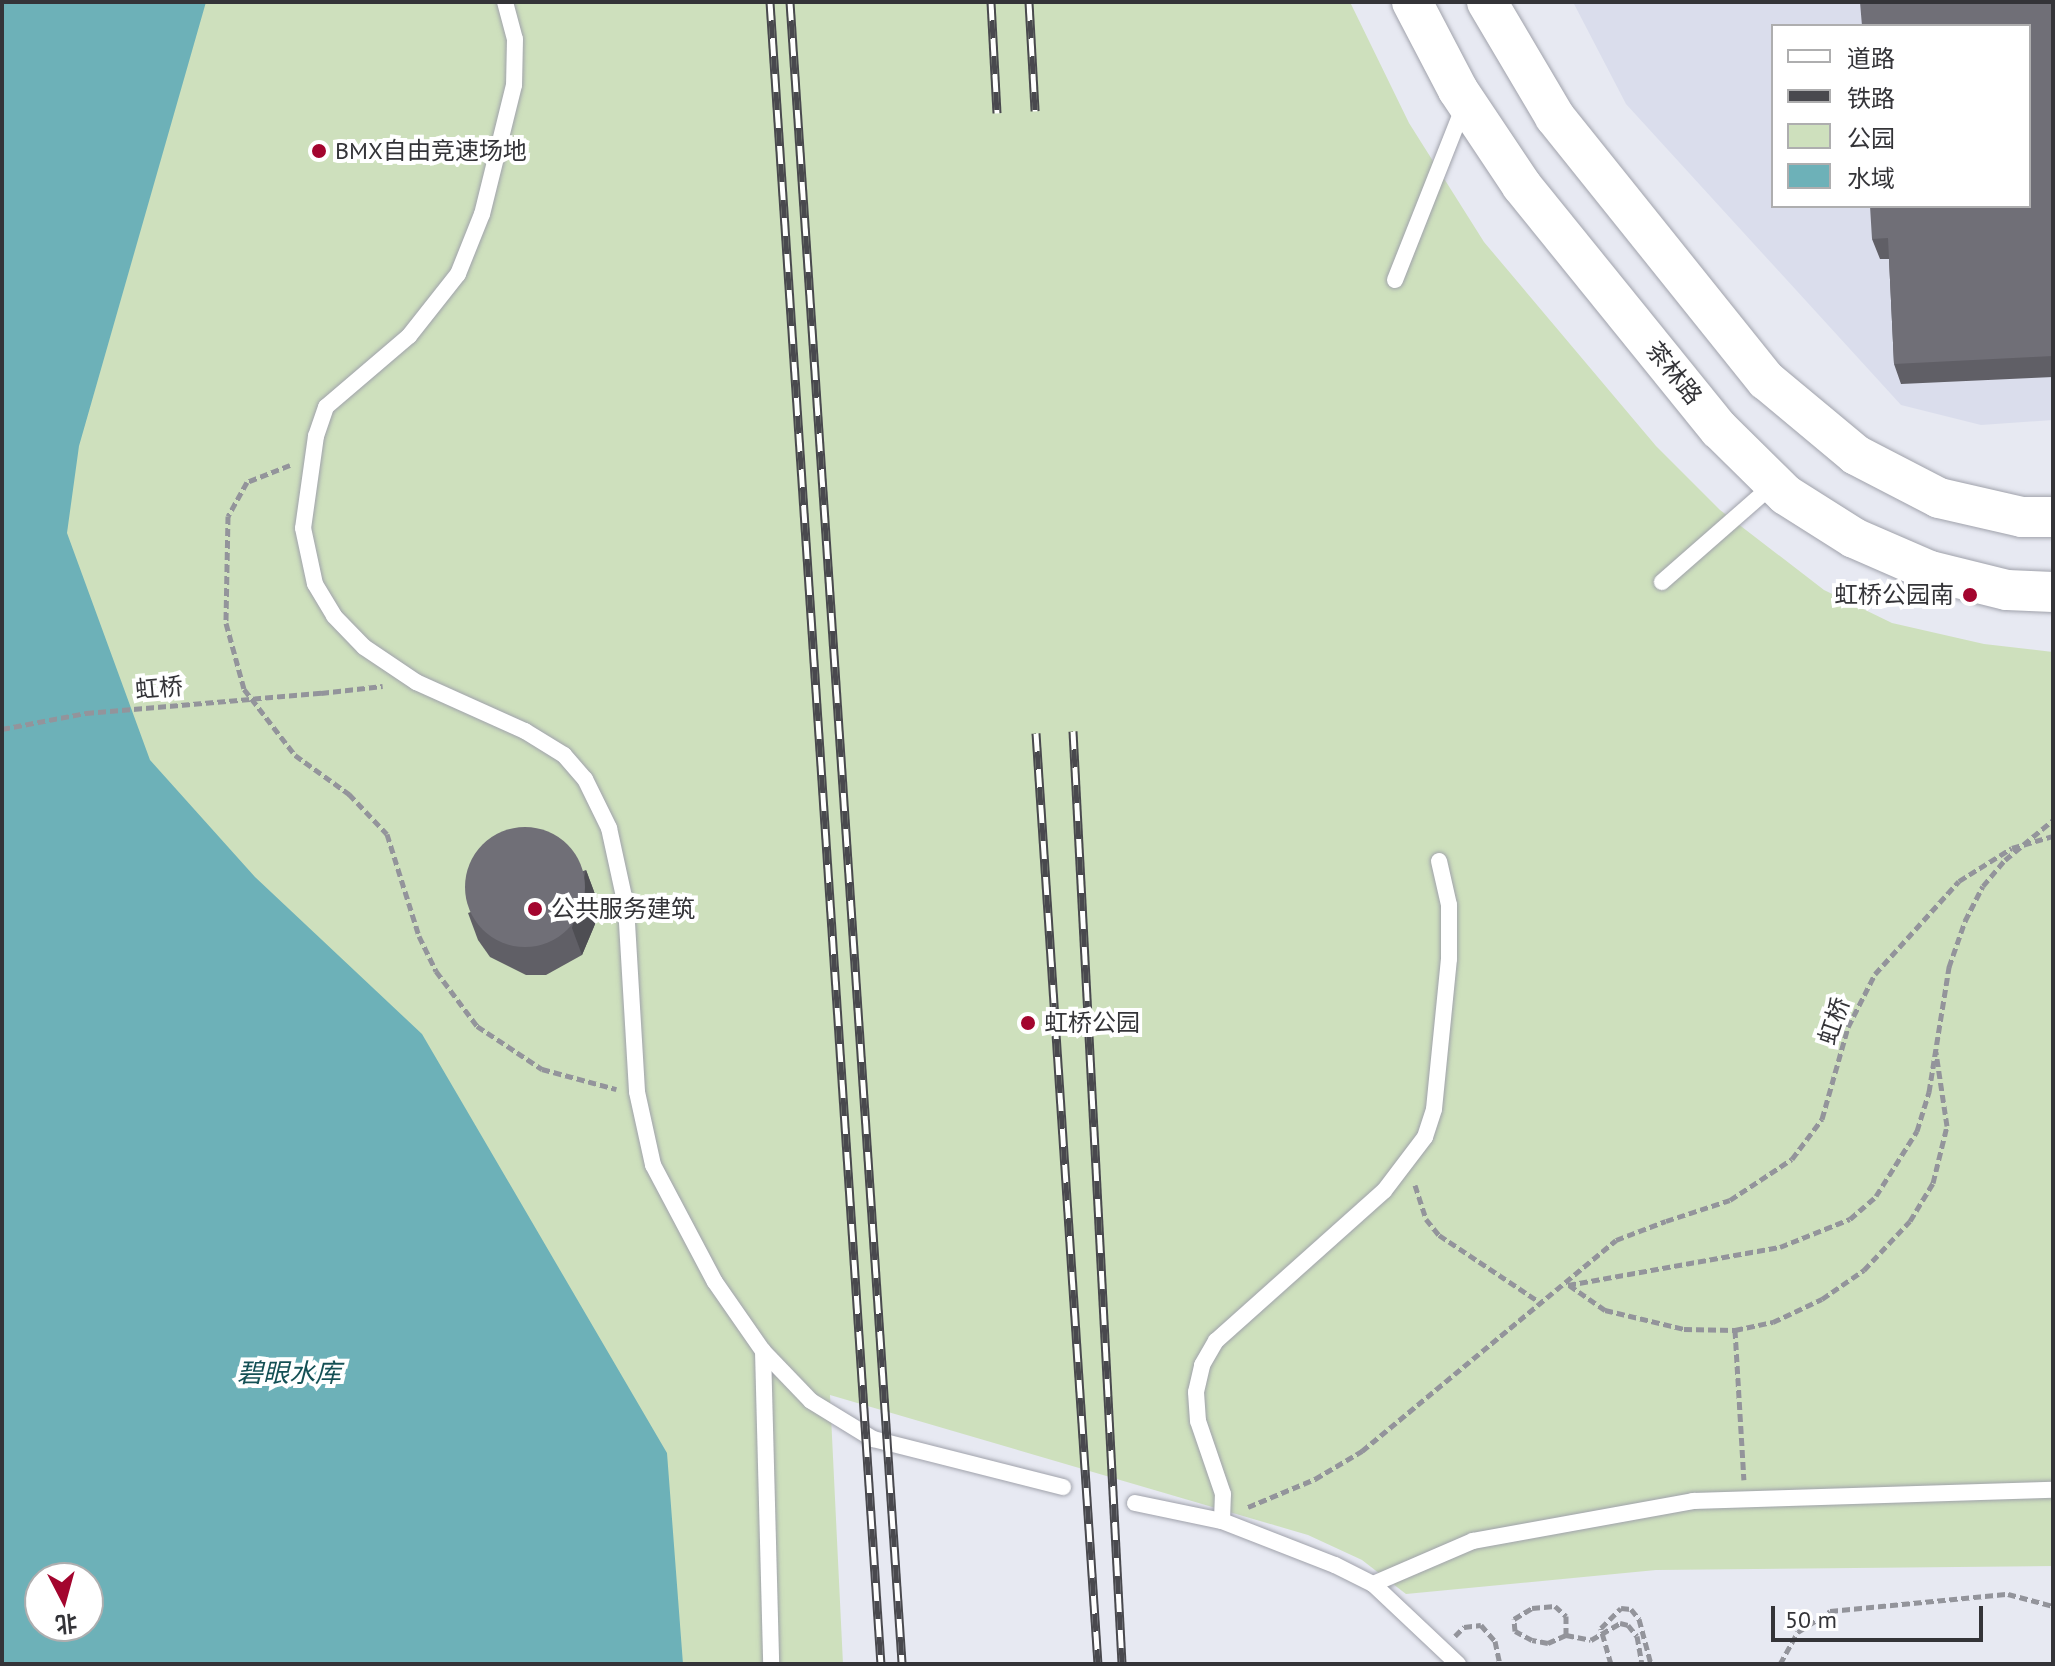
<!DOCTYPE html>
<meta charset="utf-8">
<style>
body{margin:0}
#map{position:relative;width:2055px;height:1666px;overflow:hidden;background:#e7e9f2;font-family:"PT Sans","Noto Sans SC",sans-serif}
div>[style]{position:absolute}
.built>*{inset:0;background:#daddec}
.green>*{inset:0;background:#cee0bd}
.water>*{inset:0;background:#6db1b8}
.path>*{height:5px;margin-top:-2.5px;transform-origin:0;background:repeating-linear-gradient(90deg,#93949b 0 8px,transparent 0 12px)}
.roads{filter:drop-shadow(0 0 2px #a0a2ab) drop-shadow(0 0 2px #a0a2ab)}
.service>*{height:16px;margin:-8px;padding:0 8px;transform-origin:8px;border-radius:8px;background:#fff}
.tertiary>*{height:40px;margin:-20px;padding:0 20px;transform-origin:20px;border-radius:20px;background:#fff}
.rail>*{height:9px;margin-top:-4.5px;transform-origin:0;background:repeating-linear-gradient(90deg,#fff 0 18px,#49494e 0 36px);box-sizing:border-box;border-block:2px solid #49494e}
.path-bridge>*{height:5px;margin-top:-2.5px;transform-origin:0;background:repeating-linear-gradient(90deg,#93949b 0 8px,transparent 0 12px)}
.wall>*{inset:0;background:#605f66}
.shaded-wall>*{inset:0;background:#4e4e53}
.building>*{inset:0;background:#706f77}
.round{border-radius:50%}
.dots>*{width:22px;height:22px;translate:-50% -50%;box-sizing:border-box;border:4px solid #fff;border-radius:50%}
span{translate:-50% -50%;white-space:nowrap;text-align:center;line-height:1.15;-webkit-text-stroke:8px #fff;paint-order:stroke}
.poi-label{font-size:24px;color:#343438}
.left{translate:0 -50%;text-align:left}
.right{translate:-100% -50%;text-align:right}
.street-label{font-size:24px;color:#343438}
.water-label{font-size:26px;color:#145055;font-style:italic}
.frame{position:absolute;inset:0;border:4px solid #343438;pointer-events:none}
.legend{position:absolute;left:1771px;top:24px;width:260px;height:184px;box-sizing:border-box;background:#fff;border:2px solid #aeaeaf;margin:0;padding:10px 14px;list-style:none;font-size:24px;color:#343438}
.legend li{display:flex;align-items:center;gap:16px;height:40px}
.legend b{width:40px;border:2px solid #aeaeaf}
.north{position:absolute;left:24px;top:1562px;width:80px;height:80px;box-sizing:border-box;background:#fff;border:2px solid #aeaeaf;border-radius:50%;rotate:174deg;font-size:22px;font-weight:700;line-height:32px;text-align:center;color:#343438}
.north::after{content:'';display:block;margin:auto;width:28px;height:36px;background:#a3052e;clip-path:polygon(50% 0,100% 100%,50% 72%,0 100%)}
.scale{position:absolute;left:1771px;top:1606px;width:212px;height:36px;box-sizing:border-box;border:4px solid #343438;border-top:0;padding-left:10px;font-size:24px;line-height:28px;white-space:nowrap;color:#343438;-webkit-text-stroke:6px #fff;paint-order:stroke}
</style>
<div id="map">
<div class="built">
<i style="clip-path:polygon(evenodd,1573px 2px,2053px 2px,2053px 420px,1981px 425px,1901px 405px,1626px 104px,1573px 2px,1773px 26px,2029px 26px,2029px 206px,1773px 206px,1773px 26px)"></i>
</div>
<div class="green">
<i style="clip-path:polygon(evenodd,2px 2px,1350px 2px,1409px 123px,1484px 242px,1656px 446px,1720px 510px,1824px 590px,1892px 623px,1984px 644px,2053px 652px,2053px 1566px,1656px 1570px,1406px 1594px,1362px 1560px,1308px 1535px,830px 1395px,843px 1664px,2px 1664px,2px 2px,40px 1578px,88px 1578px,88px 1626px,40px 1626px,40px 1578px)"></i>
</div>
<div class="water">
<i style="clip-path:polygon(evenodd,2px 2px,206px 2px,79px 446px,67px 533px,150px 760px,255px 877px,422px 1034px,667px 1453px,683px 1664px,2px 1664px,2px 2px,40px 1578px,88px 1578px,88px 1626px,40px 1626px,40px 1578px)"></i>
</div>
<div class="path">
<i style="left:290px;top:465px;width:46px;rotate:158.4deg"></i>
<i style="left:247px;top:482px;width:39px;rotate:119deg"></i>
<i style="left:228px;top:516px;width:107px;rotate:91.1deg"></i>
<i style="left:226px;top:623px;width:68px;rotate:74.7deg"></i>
<i style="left:244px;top:689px;width:83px;rotate:52.3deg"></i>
<i style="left:295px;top:755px;width:67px;rotate:35.8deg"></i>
<i style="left:349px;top:794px;width:55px;rotate:46.5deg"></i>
<i style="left:387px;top:834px;width:107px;rotate:72.6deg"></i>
<i style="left:419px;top:936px;width:39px;rotate:64deg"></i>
<i style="left:436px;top:971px;width:69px;rotate:53.3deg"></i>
<i style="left:477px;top:1026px;width:78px;rotate:33.5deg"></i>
<i style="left:542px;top:1069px;width:77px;rotate:15.1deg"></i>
<i style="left:321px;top:693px;width:62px;rotate:-6.4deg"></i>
<i style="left:1415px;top:1185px;width:36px;rotate:72deg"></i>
<i style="left:1426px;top:1219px;width:21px;rotate:51deg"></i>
<i style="left:1439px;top:1235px;width:123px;rotate:33.7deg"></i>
<i style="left:1568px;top:1285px;width:215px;rotate:-10.2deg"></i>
<i style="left:1780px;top:1247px;width:75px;rotate:-21.8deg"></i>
<i style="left:1850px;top:1219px;width:35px;rotate:-41deg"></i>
<i style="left:1876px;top:1196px;width:77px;rotate:-57.8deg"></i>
<i style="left:1917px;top:1131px;width:41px;rotate:-72.9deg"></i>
<i style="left:1929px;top:1092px;width:127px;rotate:-80.9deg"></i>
<i style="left:1949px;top:967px;width:49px;rotate:-70.8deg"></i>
<i style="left:1965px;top:921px;width:39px;rotate:-63deg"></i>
<i style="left:1983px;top:886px;width:34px;rotate:-50deg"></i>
<i style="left:2005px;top:860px;width:62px;rotate:-39.8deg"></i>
<i style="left:1569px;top:1285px;width:44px;rotate:34.8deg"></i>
<i style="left:1605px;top:1310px;width:81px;rotate:13.5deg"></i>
<i style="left:1684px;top:1329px;width:51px;rotate:1.1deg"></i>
<i style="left:1735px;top:1330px;width:39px;rotate:-12deg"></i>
<i style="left:1773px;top:1322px;width:54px;rotate:-25.1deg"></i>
<i style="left:1822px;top:1299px;width:51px;rotate:-34.6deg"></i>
<i style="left:1864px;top:1270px;width:67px;rotate:-46.8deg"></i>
<i style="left:1910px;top:1221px;width:44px;rotate:-58.8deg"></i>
<i style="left:1933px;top:1183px;width:59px;rotate:-76.2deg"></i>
<i style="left:1947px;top:1126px;width:75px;rotate:-98.5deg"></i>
<i style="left:1735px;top:1330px;width:150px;rotate:86.6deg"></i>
<i style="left:1248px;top:1507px;width:73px;rotate:-22.7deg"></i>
<i style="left:1315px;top:1479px;width:55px;rotate:-30.8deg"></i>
<i style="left:1362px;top:1451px;width:330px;rotate:-39.7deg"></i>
<i style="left:1616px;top:1240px;width:53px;rotate:-20.8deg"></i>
<i style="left:1566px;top:1635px;width:20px;rotate:156deg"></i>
<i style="left:1548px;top:1643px;width:16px;rotate:-169deg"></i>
<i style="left:1532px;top:1640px;width:19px;rotate:-152deg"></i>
<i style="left:1515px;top:1631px;width:12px;rotate:-95deg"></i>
<i style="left:1514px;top:1619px;width:21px;rotate:-31deg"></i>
<i style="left:1532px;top:1608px;width:23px;rotate:-5deg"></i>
<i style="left:1555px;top:1606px;width:15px;rotate:42deg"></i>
<i style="left:1566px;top:1616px;width:19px;rotate:90deg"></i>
<i style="left:1566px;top:1635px;width:25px;rotate:11deg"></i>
<i style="left:1591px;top:1640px;width:34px;rotate:-30deg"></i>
<i style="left:1620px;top:1623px;width:8px;rotate:14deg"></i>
<i style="left:1628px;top:1625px;width:14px;rotate:51deg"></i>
<i style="left:1637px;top:1636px;width:28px;rotate:80deg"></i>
<i style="left:1455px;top:1636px;width:13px;rotate:-45deg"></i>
<i style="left:1464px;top:1627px;width:17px;rotate:-7deg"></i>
<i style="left:1481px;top:1625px;width:21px;rotate:49deg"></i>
<i style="left:1495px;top:1641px;width:24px;rotate:78deg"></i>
<i style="left:1611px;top:1664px;width:37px;rotate:-106deg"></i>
<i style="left:1601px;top:1628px;width:28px;rotate:-45deg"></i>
<i style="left:1621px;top:1608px;width:10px;rotate:6deg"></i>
<i style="left:1631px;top:1609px;width:13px;rotate:51deg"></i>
<i style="left:1639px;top:1619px;width:47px;rotate:75.1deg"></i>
<i style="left:1780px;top:1664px;width:37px;rotate:-61deg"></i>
<i style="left:1798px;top:1632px;width:38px;rotate:-33deg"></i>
<i style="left:1830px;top:1611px;width:179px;rotate:-5.5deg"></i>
<i style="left:2008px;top:1594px;width:47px;rotate:14.9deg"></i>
</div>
<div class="roads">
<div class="service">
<i style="left:505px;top:2px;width:38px;rotate:75deg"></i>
<i style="left:515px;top:39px;width:46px;rotate:91.2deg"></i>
<i style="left:514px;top:85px;width:133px;rotate:103.9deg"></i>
<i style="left:482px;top:214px;width:65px;rotate:111.8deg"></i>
<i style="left:458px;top:274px;width:79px;rotate:128.3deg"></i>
<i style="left:409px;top:336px;width:109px;rotate:139.5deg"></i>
<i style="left:326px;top:407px;width:31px;rotate:109deg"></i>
<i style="left:316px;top:436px;width:93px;rotate:98deg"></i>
<i style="left:303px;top:528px;width:57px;rotate:77.9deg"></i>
<i style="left:315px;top:584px;width:37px;rotate:59deg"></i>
<i style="left:334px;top:616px;width:43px;rotate:45.9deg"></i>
<i style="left:364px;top:647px;width:63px;rotate:33.9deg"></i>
<i style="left:416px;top:682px;width:120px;rotate:24.2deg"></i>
<i style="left:525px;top:731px;width:46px;rotate:31.6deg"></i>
<i style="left:564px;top:755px;width:32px;rotate:49deg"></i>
<i style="left:585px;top:779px;width:55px;rotate:63.9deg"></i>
<i style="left:609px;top:828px;width:80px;rotate:77.7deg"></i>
<i style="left:626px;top:906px;width:186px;rotate:86.6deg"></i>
<i style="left:637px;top:1092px;width:75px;rotate:77.6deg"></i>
<i style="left:653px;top:1165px;width:132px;rotate:62.1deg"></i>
<i style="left:715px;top:1282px;width:84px;rotate:55.2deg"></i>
<i style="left:763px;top:1351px;width:69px;rotate:46.2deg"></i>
<i style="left:811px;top:1401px;width:73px;rotate:31.5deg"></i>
<i style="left:873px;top:1439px;width:196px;rotate:14.2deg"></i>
<i style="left:1395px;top:280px;width:187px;rotate:-68.4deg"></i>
<i style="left:1662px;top:582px;width:149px;rotate:-41.2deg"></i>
<i style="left:763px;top:1351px;width:313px;rotate:88.5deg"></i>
<i style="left:1135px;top:1503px;width:89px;rotate:11.7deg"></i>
<i style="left:1222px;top:1521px;width:121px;rotate:21.3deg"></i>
<i style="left:1335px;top:1565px;width:42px;rotate:26.6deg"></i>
<i style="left:1373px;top:1584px;width:117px;rotate:43.3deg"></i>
<i style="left:1222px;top:1521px;width:27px;rotate:-88deg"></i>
<i style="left:1223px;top:1494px;width:77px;rotate:-108.9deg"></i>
<i style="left:1198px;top:1421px;width:29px;rotate:-94deg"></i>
<i style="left:1196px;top:1392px;width:28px;rotate:-77deg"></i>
<i style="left:1202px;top:1365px;width:28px;rotate:-60deg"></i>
<i style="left:1216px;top:1341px;width:225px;rotate:-41.8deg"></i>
<i style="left:1384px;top:1191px;width:68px;rotate:-52.8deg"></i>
<i style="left:1425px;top:1137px;width:29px;rotate:-72deg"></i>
<i style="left:1434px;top:1109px;width:151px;rotate:-84.3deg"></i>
<i style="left:1449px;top:959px;width:54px;rotate:-90deg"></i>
<i style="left:1449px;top:905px;width:45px;rotate:-102.8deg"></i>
<i style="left:1373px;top:1584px;width:109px;rotate:-23.3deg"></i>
<i style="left:1473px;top:1541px;width:224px;rotate:-10.3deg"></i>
<i style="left:1693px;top:1501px;width:360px;rotate:-1.8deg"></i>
</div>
<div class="tertiary">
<i style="left:1412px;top:2px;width:99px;rotate:62.4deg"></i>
<i style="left:1458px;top:90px;width:115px;rotate:56.3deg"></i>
<i style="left:1522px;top:186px;width:313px;rotate:51deg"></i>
<i style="left:1719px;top:429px;width:94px;rotate:44.6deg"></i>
<i style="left:1786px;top:495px;width:80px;rotate:32.3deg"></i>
<i style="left:1854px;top:538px;width:83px;rotate:23.5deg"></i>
<i style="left:1930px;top:571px;width:79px;rotate:13.9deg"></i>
<i style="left:2007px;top:590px;width:46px;rotate:2.5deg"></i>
<i style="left:1487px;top:2px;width:134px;rotate:59.4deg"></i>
<i style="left:1555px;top:117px;width:337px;rotate:51.3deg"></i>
<i style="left:1766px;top:380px;width:117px;rotate:39.8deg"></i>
<i style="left:1856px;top:455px;width:93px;rotate:27.4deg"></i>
<i style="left:1939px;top:498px;width:85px;rotate:12.9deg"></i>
<i style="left:2022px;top:517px;width:31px"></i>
</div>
</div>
<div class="rail">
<i style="left:770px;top:2px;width:1666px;rotate:86.18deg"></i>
<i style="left:790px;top:2px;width:1666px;rotate:86.14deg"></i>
<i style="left:991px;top:2px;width:111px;rotate:86.9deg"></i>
<i style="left:1029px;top:2px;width:109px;rotate:86.8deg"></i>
<i style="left:1073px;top:731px;width:934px;rotate:86.99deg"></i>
<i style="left:1036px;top:733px;width:933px;rotate:86.19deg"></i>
</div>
<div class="path-bridge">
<i style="left:2px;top:729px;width:86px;rotate:-10.8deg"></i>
<i style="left:86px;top:713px;width:236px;rotate:-4.9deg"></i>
<i style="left:1666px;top:1221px;width:67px;rotate:-18.2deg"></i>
<i style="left:1730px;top:1200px;width:74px;rotate:-33.5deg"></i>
<i style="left:1792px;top:1159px;width:50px;rotate:-53.1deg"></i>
<i style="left:1822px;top:1119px;width:96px;rotate:-74.2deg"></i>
<i style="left:1848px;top:1027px;width:59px;rotate:-63deg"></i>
<i style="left:1875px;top:974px;width:125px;rotate:-47.9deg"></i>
<i style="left:1959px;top:881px;width:62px;rotate:-31.9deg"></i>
<i style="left:2012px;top:848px;width:43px;rotate:-16.3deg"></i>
</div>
<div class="wall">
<i style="clip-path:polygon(2053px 2px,2053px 377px,1901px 384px,1894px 364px,1889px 259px,1880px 259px,1872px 239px)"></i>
<i style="clip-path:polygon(586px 870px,596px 897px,598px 917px,582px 955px,546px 975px,526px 975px,490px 957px,478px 940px,468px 913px)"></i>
</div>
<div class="shaded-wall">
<i style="clip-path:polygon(586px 870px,596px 897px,598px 917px,582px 955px,572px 928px)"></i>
</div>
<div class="building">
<i style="clip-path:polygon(1860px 2px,2053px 2px,2053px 356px,1894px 364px,1888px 238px,1872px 239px,1870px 206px,2029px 206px,2029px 26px,1862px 26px)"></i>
<i class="round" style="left:465px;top:827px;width:120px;height:120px"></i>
</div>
<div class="dots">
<i style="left:319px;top:151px;background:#a3052e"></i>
<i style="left:1970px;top:595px;background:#a3052e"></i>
<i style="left:535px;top:909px;background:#a3052e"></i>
<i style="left:1028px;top:1023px;background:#a3052e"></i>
</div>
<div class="poi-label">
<span class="left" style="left:335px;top:151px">BMX自由竞速场地</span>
<span class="right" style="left:1954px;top:595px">虹桥公园南</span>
<span class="left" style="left:551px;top:909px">公共服务建筑</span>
<span class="left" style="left:1044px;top:1023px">虹桥公园</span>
</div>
<div class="street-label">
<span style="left:1674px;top:373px;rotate:51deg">茶林路</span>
<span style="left:159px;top:688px;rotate:-5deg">虹桥</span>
<span style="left:1834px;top:1021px;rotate:-71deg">虹桥</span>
</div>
<div class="water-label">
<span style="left:289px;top:1373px">碧眼水库</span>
</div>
<div class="frame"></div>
<ul class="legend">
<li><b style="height:10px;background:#fff"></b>道路</li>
<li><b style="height:10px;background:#49494e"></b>铁路</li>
<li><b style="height:22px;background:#cee0bd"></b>公园</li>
<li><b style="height:22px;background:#6db1b8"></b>水域</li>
</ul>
<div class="north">北</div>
<div class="scale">50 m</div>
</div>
